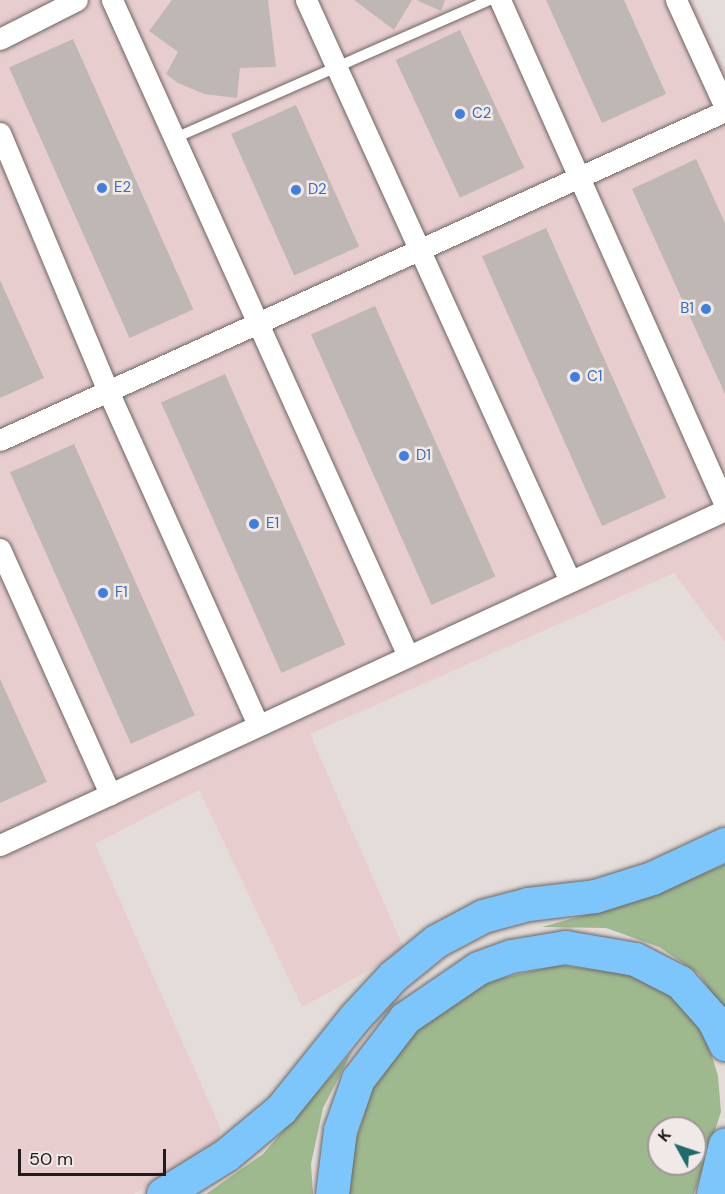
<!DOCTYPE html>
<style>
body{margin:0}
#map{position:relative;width:725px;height:1194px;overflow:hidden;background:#e4dcd9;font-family:"DM Sans",sans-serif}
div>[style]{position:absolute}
.commercial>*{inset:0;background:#e8cdce}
.green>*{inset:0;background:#9fb98f}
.building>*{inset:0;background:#beb7b4;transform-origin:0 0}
.roads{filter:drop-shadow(0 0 2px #6c6663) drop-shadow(0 0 2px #6c6663)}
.service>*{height:10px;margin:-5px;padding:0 5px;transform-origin:5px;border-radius:5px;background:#fff}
.minor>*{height:21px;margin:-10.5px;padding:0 10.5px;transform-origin:10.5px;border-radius:10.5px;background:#fff}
.trunk>*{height:33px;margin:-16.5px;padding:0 16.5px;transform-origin:16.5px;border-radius:16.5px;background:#7cc6fc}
.dots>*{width:16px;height:16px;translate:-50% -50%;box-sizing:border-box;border:3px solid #f1e9e7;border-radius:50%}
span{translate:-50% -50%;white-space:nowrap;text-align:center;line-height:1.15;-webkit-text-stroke:5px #f1e9e7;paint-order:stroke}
.shop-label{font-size:15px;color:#366cbe}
.left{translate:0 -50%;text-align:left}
.right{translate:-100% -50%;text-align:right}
.north{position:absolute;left:647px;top:1116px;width:60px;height:60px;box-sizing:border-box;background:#f1e9e7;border:2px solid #9d9795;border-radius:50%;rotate:310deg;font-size:16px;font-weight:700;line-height:24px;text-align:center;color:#1f1c1b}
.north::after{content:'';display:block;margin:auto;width:21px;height:27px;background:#1f6b6a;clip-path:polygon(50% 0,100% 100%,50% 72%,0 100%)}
.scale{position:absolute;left:18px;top:1149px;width:148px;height:27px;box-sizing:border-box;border:3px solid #1f1c1b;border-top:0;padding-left:8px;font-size:18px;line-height:21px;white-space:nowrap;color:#1f1c1b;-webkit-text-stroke:4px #f1e9e7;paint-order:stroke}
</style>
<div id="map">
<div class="commercial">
<i style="clip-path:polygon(0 0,693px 0,725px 70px,725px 642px,674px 573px,310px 734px,405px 951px,302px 1007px,199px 790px,95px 844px,221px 1129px,216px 1145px,134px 1194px,0 1194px)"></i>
</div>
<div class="green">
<i style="clip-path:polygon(725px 864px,725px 1014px,699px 974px,659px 947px,606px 928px,542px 927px,649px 897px)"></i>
<i style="clip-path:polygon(evenodd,559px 965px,635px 975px,678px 999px,707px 1040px,718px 1076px,721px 1112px,694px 1194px,349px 1194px,351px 1156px,373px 1087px,389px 1060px,417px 1028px,451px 1001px,490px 981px,559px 965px,659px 1128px,695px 1128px,695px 1164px,659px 1164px,659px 1128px)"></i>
<i style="clip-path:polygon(352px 1052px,323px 1108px,311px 1164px,313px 1194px,206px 1194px,263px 1154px)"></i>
</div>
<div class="building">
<i style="clip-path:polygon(172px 0,268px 0,276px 67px,240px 68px,237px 98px,204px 94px,178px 83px,166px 74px,178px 52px,149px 31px)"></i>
<i style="clip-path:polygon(354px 0,412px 0,394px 30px)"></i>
<i style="clip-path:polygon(416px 0,445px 0,441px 11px)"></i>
<i style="clip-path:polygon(546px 0,624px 0,666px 94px,602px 123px)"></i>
<i style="left:460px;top:30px;width:152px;height:71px;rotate:65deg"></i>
<i style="left:73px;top:39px;width:296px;height:70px;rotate:66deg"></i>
<i style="left:296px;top:105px;width:155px;height:71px;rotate:66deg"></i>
<i style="clip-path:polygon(696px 159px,725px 223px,725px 394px,632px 189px)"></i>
<i style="left:546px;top:228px;width:295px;height:70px;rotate:66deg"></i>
<i style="clip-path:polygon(0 280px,44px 378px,0 398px)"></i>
<i style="left:375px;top:306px;width:296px;height:70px;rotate:66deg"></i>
<i style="left:225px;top:374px;width:296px;height:70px;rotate:66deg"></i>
<i style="left:74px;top:444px;width:297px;height:70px;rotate:66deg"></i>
<i style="clip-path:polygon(0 679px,47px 782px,0 803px)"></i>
</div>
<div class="roads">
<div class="service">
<i style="left:175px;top:138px;width:343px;rotate:-23.7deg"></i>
</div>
<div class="minor">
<i style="left:112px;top:0;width:720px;rotate:65.71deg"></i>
<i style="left:306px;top:0;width:638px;rotate:65.56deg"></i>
<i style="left:500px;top:0;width:553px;rotate:65.98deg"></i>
<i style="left:676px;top:0;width:118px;rotate:65.4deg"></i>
<i style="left:0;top:39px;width:86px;rotate:-26.9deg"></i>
<i style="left:0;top:133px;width:280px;rotate:67.3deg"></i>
<i style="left:108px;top:391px;width:366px;rotate:65.8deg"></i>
<i style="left:0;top:440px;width:796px;rotate:-24.41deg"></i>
<i style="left:0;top:549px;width:269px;rotate:65.8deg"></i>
<i style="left:0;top:845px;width:799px;rotate:-24.8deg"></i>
</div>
<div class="trunk">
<i style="left:163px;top:1194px;width:74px;rotate:-31.8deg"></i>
<i style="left:226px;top:1155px;width:72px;rotate:-39.9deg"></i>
<i style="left:281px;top:1109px;width:118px;rotate:-51.2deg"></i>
<i style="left:355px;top:1017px;width:56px;rotate:-47.2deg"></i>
<i style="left:393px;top:976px;width:55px;rotate:-39.1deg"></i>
<i style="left:436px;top:941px;width:53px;rotate:-28deg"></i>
<i style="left:483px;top:916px;width:47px;rotate:-14.9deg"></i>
<i style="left:528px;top:904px;width:67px;rotate:-6.8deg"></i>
<i style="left:595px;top:896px;width:60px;rotate:-17.5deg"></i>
<i style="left:652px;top:878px;width:81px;rotate:-25deg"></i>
<i style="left:332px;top:1194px;width:64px;rotate:-82.9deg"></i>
<i style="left:340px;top:1130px;width:54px;rotate:-70.6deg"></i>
<i style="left:358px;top:1079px;width:77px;rotate:-52.4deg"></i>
<i style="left:405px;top:1018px;width:88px;rotate:-34.4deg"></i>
<i style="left:478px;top:968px;width:35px;rotate:-20deg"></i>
<i style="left:511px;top:956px;width:55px;rotate:-9.5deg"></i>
<i style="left:565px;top:947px;width:71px;rotate:9.7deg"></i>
<i style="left:635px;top:959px;width:51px;rotate:27.1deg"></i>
<i style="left:680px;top:982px;width:50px;rotate:48.3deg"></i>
<i style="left:713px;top:1019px;width:28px;rotate:64deg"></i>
<i style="left:713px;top:1194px;width:51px;rotate:-76.5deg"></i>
</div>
</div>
<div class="dots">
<i style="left:460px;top:114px;background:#3f7fe0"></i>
<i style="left:102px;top:188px;background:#3f7fe0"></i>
<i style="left:296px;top:190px;background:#3f7fe0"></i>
<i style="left:706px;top:309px;background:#3f7fe0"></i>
<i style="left:575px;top:377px;background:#3f7fe0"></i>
<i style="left:404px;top:456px;background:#3f7fe0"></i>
<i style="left:254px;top:524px;background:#3f7fe0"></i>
<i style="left:103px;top:593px;background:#3f7fe0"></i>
</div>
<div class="shop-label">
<span class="left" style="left:472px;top:114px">C2</span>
<span class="left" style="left:114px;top:188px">E2</span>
<span class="left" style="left:308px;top:190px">D2</span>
<span class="right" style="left:694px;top:309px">B1</span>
<span class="left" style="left:587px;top:377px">C1</span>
<span class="left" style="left:416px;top:456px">D1</span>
<span class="left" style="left:266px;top:524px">E1</span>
<span class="left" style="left:115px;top:593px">F1</span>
</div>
<div class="north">K</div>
<div class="scale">50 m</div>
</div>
